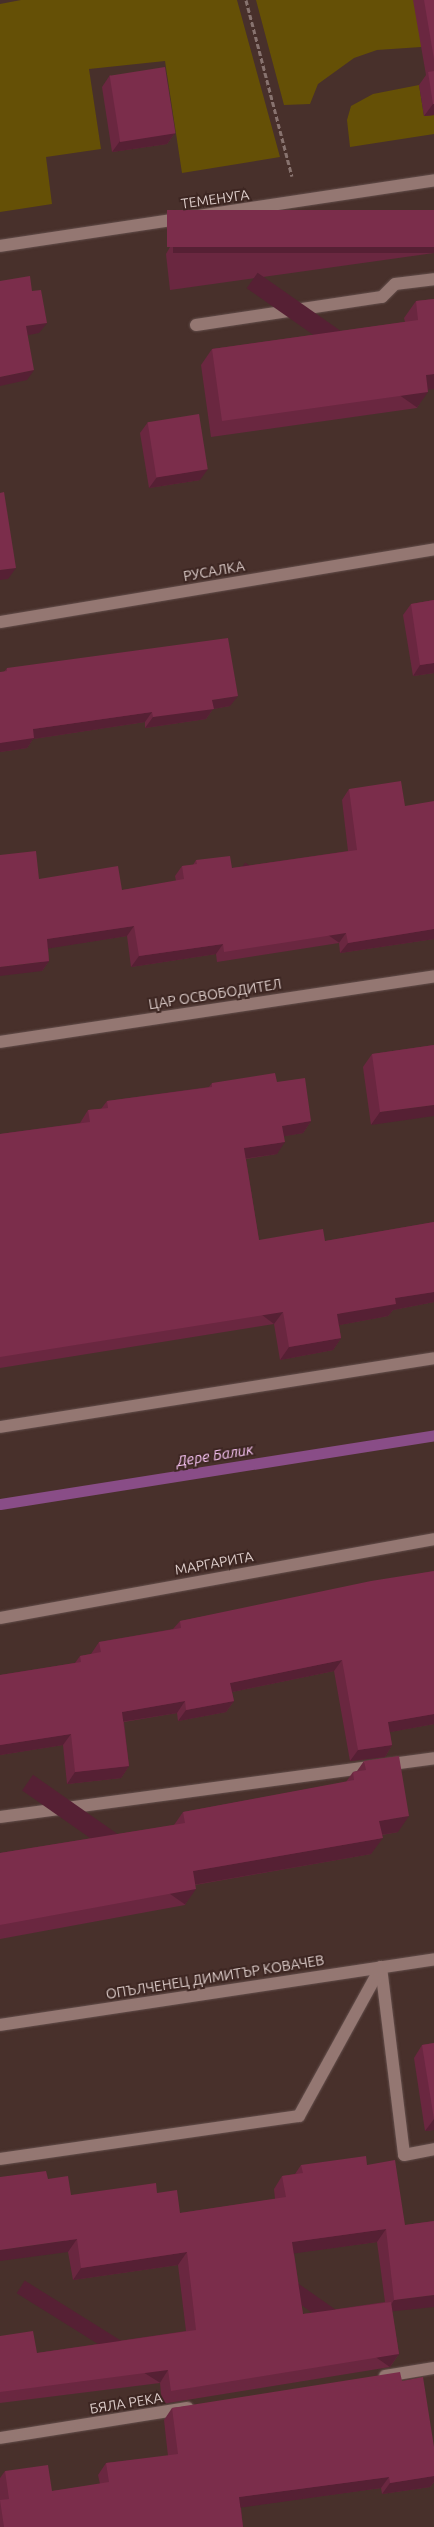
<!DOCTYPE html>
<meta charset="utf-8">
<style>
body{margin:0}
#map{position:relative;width:434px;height:2527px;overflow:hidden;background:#48302b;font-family:Ubuntu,sans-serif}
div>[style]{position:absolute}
.green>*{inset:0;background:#655006}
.stream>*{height:11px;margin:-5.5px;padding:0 5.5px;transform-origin:5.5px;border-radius:5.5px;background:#894d87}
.path>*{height:3px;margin-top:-1.5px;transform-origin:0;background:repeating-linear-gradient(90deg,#88736f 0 5px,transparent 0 7.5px)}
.roads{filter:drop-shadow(0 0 1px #634e4b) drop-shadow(0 0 1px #634e4b)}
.service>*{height:12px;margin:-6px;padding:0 6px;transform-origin:6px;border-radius:6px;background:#947772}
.minor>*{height:12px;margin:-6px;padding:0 6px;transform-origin:6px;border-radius:6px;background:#947772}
.tertiary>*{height:12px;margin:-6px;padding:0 6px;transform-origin:6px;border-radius:6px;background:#947772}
.wall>*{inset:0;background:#6a2740}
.shaded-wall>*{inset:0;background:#562034;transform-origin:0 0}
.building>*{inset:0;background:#7b2d4b;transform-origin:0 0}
span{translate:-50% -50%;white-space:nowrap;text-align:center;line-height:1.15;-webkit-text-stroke:4px #3d2622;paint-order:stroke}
.street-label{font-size:14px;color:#dececb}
.water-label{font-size:15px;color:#f8c4f4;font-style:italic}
</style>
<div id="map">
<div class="green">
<i style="clip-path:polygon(21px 0,237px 0,280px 157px,182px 173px,165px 61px,89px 69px,101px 149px,46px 157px,52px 204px,0 212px,0 4px)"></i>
<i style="clip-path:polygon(256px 0,434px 0,434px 6px,421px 47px,377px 50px,354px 58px,318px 84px,310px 104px,284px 105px)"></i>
<i style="clip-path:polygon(419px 85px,424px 116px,434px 115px,434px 134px,350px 147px,347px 120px,351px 106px,373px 94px)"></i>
</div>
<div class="stream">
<i style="left:0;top:1504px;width:439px;rotate:-9deg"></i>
</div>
<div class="path">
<i style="left:246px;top:0;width:182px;rotate:75.4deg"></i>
</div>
<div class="roads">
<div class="service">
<i style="left:196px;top:325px;width:188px;rotate:-8.6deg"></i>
<i style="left:382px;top:297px;width:18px;rotate:-45deg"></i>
<i style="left:395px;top:284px;width:39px;rotate:-7deg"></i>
<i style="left:381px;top:1967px;width:189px;rotate:83deg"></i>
<i style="left:404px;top:2155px;width:31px;rotate:-11deg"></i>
<i style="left:0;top:2159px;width:302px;rotate:-8.2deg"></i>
<i style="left:299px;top:2116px;width:170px;rotate:-61.2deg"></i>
</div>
<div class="minor">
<i style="left:0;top:246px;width:439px;rotate:-8.6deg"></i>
<i style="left:0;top:622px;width:440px;rotate:-9.5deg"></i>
<i style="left:0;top:1042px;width:439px;rotate:-8.6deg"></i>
<i style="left:0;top:1427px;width:439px;rotate:-9deg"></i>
<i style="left:0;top:1618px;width:441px;rotate:-10.3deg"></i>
<i style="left:0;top:1817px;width:438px;rotate:-7.7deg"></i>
<i style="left:385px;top:2376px;width:50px;rotate:-9.3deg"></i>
<i style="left:0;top:2438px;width:190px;rotate:-9.1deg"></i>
</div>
<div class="tertiary">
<i style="left:0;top:2025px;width:439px;rotate:-8.6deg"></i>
</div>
</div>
<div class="wall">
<i style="clip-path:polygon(413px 0,434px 0,434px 115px,424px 116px,419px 85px,426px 75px)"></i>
<i style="clip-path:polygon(110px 75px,175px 133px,167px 144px,112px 152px,102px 87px)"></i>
<i style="clip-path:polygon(434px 210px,434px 253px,170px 290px,166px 254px,170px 247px)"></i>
<i style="clip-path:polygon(434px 299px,434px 389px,428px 389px,417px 408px,211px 437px,201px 365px,212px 349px,405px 322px,404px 318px,416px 301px)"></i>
<i style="clip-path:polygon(148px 422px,200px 480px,149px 488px,140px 433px)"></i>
<i style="clip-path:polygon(434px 600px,434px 673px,413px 676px,403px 615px,411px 604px)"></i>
<i style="clip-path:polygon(7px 668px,230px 706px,213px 709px,206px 719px,145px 728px,145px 722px,33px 739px,27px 748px,0 752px,0 672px,4px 672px)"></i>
<i style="clip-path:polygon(349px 789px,405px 806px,434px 939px,340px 953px,339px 943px,217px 962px,216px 954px,131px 967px,127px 936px,48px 948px,49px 961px,42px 971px,39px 879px,122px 890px,176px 881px,175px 876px,182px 866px,193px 865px,196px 860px,232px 868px,348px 851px,342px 800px)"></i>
<i style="clip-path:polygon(434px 1045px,371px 1125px,363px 1067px,372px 1054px)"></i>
<i style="clip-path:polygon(277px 1082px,311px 1121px,303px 1133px,284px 1136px,277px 1154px,246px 1159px,259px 1240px,325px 1241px,434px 1222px,434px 1302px,393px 1310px,388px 1316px,339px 1325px,341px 1338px,333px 1350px,280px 1360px,274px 1324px,0 1368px,0 1134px,80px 1123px,88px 1110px,101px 1109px,107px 1101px,209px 1087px,212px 1083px)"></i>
<i style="clip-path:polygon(434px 1571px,434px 1724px,390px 1732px,392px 1745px,385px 1757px,350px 1761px,334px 1671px,232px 1692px,234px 1701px,226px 1712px,178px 1721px,177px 1713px,124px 1722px,129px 1766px,121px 1778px,67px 1784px,63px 1745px,0 1755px,0 1675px,75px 1663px,80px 1656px,91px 1654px,99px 1642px,173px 1629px,180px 1621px)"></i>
<i style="clip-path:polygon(364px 1761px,398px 1832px,382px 1835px,371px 1854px,195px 1885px,185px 1905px,0 1939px,0 1853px,174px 1825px,183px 1812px,346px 1782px,353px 1772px,357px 1771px)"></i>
<i style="clip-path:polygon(434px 2043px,434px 2130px,425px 2131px,414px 2058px,422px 2045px)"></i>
<i style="clip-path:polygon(evenodd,301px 2165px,367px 2165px,405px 2225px,434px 2221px,392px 2311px,399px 2354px,390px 2367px,162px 2404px,160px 2383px,0 2403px,0 2336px,37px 2353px,186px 2331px,178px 2265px,73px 2280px,68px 2252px,48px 2179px,71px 2195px,157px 2193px,180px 2213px,275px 2199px,274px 2189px,282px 2176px,295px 2174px,301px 2165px,377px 2242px,385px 2302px,303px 2314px,294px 2253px,377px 2242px)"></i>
<i style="clip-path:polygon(402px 2381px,434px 2447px,434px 2482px,430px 2487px,382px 2494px,381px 2488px,241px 2507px,243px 2527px,0 2527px,0 2478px,5px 2471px,52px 2491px,100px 2484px,98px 2475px,106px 2463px,168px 2456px,164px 2420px,172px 2408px)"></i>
</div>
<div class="shaded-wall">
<i style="clip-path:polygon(433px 104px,434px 104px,434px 115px,424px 116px)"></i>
<i style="clip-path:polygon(175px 133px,167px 144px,112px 152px,120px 141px)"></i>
<i style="left:434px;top:247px;width:6px;height:261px;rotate:90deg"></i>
<i style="clip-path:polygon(47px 323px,39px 333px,19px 337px,26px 326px)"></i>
<i style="clip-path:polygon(34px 370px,27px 380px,0 386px,0 377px)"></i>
<i style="clip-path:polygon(434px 374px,434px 389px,415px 391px,426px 375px)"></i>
<i style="left:428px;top:392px;width:19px;height:208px;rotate:125deg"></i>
<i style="clip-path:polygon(208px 469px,200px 480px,149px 488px,157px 477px)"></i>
<i style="clip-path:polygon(16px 568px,8px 579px,0 580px,0 570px)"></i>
<i style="clip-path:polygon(434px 663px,434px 673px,413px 676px,420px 665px)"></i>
<i style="clip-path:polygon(238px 696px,230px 706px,213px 709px,206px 719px,145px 728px,153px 717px,212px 700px)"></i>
<i style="clip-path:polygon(152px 712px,145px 722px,33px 739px,27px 748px,0 752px,0 743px,33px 729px)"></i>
<i style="clip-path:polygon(134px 926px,127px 936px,39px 950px,47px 939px)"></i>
<i style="clip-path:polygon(434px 929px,434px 939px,340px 953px,348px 943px)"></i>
<i style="left:346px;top:933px;width:12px;height:123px;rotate:125deg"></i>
<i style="clip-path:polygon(223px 944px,216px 954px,131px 967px,139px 956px)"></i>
<i style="clip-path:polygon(49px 961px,42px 971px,0 976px,0 967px)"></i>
<i style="clip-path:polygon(434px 1105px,434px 1116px,371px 1125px,380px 1112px)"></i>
<i style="clip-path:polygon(311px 1121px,303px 1133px,274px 1138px,282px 1126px)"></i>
<i style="clip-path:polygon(285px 1142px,277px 1154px,235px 1160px,244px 1148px)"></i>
<i style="clip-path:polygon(434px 1292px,434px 1302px,393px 1310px,388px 1316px,329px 1327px,337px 1314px,395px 1298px)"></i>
<i style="left:283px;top:1312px;width:15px;height:287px;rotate:127deg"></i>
<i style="clip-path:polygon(341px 1338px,333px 1350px,280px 1360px,289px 1347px)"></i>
<i style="clip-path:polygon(342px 1660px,334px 1671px,222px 1694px,230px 1683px)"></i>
<i style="clip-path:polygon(185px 1701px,177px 1713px,114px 1723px,122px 1712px)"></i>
<i style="clip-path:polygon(234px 1701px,226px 1712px,178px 1721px,186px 1710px)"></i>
<i style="clip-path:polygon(434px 1714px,434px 1724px,380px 1734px,388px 1722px)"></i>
<i style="clip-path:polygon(71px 1734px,63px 1745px,0 1755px,0 1745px)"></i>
<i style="clip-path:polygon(392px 1745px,385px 1757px,350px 1761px,358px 1750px)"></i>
<i style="clip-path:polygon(129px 1766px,121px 1778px,67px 1784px,75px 1772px)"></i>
<i style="clip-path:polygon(409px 1816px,398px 1832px,368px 1837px,379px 1821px)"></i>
<i style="clip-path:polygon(383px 1838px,371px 1854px,181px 1887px,193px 1871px)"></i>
<i style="left:196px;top:1889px;width:19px;height:199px;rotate:125deg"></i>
<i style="clip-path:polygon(434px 2119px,434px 2130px,425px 2131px)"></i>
<i style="clip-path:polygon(386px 2229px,377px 2242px,283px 2255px,292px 2242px)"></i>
<i style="clip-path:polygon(77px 2239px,68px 2252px,0 2261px,0 2250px)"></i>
<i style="clip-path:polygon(187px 2252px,178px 2265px,73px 2280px,81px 2268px)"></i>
<i style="clip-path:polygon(434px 2295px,434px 2307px,386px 2312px,394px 2300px)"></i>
<i style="left:399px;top:2354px;width:16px;height:231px;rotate:125deg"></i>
<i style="left:168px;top:2370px;width:15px;height:169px;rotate:122deg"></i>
<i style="clip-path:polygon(434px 2476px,434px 2482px,430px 2487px,382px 2494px,390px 2483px)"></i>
<i style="clip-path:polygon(389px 2477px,381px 2488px,231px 2509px,239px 2497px)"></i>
</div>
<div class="building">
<i style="clip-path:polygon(424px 0,434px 0,434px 59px)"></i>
<i style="left:165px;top:67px;width:67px;height:56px;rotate:81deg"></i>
<i style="clip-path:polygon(434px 71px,434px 104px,433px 104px,428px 72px)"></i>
<i style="left:434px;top:210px;width:37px;height:267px;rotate:90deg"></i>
<i style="clip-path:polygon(30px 276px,32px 291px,41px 290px,47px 323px,26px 326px,34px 370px,0 377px,0 281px)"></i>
<i style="clip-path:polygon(434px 299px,434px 374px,426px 375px,428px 392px,222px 421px,212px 349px,418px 320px,416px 301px)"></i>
<i style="left:199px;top:414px;width:56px;height:52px;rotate:81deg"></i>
<i style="clip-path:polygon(4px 492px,16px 568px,0 570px,0 493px)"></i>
<i style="clip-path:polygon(434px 600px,434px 663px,420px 665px,411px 604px)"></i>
<i style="clip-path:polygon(228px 638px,238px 696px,212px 700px,214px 709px,153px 717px,152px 712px,33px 729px,34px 738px,0 743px,0 672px,7px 671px,7px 668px)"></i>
<i style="clip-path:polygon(401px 781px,405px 806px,434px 801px,434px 929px,348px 943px,346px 933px,224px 952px,223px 944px,139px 956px,134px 926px,47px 939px,49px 961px,0 967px,0 855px,36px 851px,39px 879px,118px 866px,122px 890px,184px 879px,182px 866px,197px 864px,196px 860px,230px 856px,232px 868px,357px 850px,349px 789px)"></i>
<i style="clip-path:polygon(434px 1045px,434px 1105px,380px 1112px,372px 1054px)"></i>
<i style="clip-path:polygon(275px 1073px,277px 1082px,305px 1078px,311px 1121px,282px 1126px,285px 1142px,244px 1148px,259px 1240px,323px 1229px,325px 1241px,434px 1222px,434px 1292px,395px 1298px,396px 1304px,337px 1314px,341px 1338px,289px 1347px,283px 1312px,0 1357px,0 1134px,90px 1122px,88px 1110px,108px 1108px,107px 1101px,212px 1087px,212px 1083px)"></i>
<i style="clip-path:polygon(434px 1571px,434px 1714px,388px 1722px,392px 1745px,358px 1750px,342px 1660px,230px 1683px,234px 1701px,186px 1710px,185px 1701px,122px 1712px,129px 1766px,75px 1772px,71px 1734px,0 1745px,0 1675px,81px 1662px,80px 1656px,101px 1652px,99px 1642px,181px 1628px,180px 1621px,371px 1581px)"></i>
<i style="clip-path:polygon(399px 1756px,409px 1816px,379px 1821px,383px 1838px,193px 1871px,196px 1889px,0 1925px,0 1853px,185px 1823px,183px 1812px,354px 1780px,353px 1772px,366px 1770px,364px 1761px)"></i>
<i style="clip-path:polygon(434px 2043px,434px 2119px,422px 2045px)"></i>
<i style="clip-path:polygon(366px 2156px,367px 2165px,395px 2160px,405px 2225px,434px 2221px,434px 2295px,394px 2300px,386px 2229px,292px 2242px,303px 2314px,391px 2302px,399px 2354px,171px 2391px,168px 2370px,0 2392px,0 2336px,33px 2331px,37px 2353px,196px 2330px,187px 2252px,81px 2268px,77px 2239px,0 2250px,0 2177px,46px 2171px,48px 2179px,68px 2176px,71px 2195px,156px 2183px,157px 2193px,177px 2190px,180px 2213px,286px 2197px,282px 2176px,303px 2173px,301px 2165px)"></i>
<i style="clip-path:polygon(400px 2372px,402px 2381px,423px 2377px,434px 2447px,434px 2476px,390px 2483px,389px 2477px,239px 2497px,243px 2527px,4px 2527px,0 2500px,9px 2499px,5px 2471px,48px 2465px,52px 2491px,109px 2482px,106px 2463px,178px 2454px,172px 2408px)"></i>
</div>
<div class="street-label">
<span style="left:215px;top:199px;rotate:-8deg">ТЕМЕНУГА</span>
<span style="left:214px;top:571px;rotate:-10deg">РУСАЛКА</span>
<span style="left:215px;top:994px;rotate:-9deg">ЦАР ОСВОБОДИТЕЛ</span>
<span style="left:214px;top:1563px;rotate:-10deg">МАРГАРИТА</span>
<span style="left:215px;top:1977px;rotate:-9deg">ОПЪЛЧЕНЕЦ ДИМИТЪР КОВАЧЕВ</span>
<span style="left:126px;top:2403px;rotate:-9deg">БЯЛА РЕКА</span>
</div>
<div class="water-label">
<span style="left:215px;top:1455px;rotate:-9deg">Дере Балик</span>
</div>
</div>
